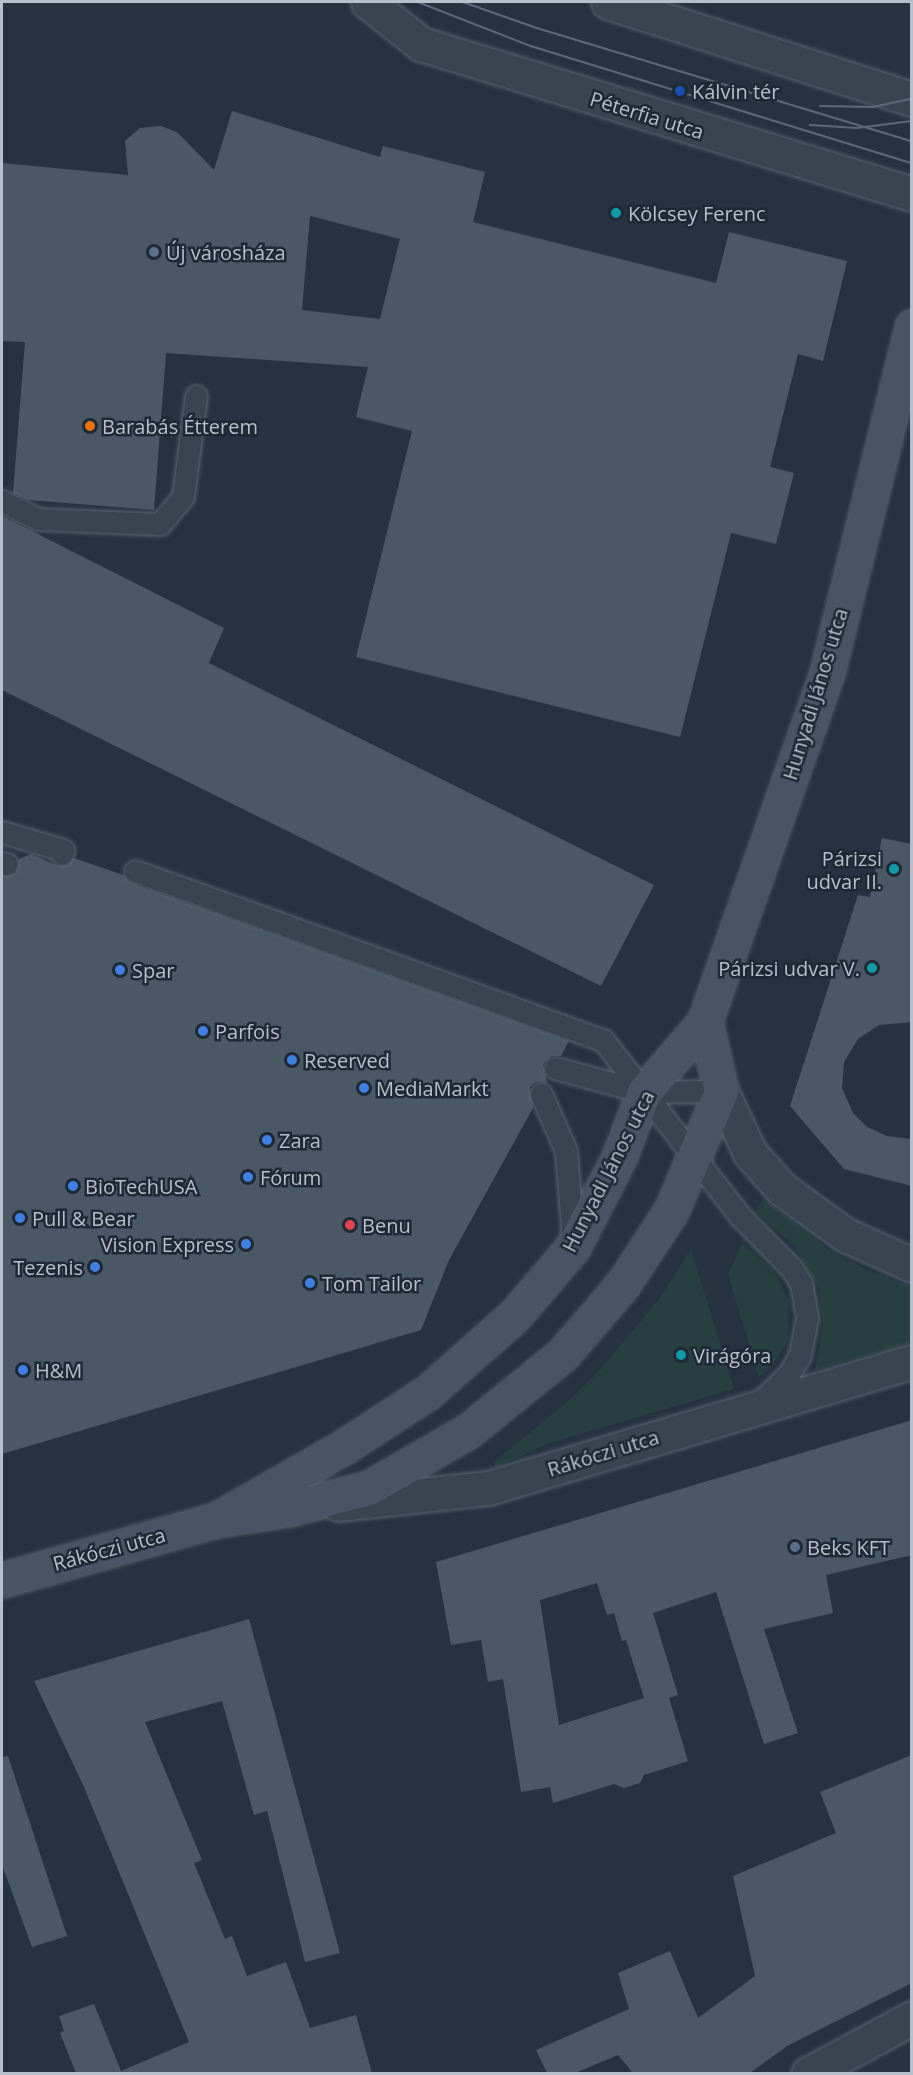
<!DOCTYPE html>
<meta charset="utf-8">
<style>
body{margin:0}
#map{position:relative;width:913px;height:2075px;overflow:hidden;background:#263240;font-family:"Open Sans",sans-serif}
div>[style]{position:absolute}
.green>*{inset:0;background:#283f41}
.building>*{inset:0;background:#4a5866}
.roads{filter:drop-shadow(0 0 2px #58626d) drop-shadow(0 0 2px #58626d)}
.lane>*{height:21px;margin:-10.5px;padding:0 10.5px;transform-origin:10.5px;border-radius:10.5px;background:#3a4450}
.street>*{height:33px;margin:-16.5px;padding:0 16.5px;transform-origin:16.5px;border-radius:16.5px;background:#3a4450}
.secondary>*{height:33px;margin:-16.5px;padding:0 16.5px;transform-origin:16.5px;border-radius:16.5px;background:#485363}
.tram>*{height:1.5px;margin:-0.75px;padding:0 0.75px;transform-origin:0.75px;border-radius:0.75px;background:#5c6877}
.dots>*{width:16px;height:16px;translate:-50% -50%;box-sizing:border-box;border:3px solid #1f2935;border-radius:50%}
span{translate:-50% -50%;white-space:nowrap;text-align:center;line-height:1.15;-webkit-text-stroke:5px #1f2935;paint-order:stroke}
.poi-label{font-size:20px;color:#b7bfca}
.left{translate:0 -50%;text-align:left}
.right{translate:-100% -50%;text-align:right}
.street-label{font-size:20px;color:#b7bfca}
.frame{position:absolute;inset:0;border:3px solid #b7bfca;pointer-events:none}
</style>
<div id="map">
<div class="green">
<i style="clip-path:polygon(763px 1198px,829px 1250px,867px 1270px,911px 1286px,911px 1343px,815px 1370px,823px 1326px,819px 1289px,795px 1247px,756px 1212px)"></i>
<i style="clip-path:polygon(742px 1243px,773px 1270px,789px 1300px,788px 1340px,771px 1368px,759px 1378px,728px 1274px)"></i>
<i style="clip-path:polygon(691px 1249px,734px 1389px,552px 1442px,495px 1468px,494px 1462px,572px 1398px,600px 1370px,659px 1299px)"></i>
</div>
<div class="building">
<i style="clip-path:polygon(evenodd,232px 111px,380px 157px,383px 146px,485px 172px,473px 222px,716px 283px,729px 232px,847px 261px,823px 361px,798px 354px,770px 467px,794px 473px,776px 544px,731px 533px,680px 737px,356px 657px,412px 431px,356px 417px,368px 367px,166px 353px,154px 510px,28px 500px,13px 493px,25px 342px,2px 341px,2px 163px,128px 175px,125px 141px,140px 128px,161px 126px,177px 132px,214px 170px,232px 111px,310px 216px,400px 239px,380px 319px,302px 310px,310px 216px)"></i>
<i style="clip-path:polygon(2px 516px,224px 628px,209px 663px,654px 885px,601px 986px,2px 690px)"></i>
<i style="clip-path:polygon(882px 838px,912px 844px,912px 1022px,879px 1025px,858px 1039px,844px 1062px,842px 1088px,853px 1113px,867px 1127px,887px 1136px,912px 1139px,912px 1186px,844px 1169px,790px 1106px,858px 895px,870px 897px)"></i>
<i style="clip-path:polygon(31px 854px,59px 866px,74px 858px,123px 875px,131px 883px,569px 1041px,561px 1056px,551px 1056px,543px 1064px,547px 1083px,536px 1082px,530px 1087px,533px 1108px,449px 1260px,421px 1330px,2px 1454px,2px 876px,16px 873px,19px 859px)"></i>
<i style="clip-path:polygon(evenodd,912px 1420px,912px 1555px,826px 1575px,833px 1613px,764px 1629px,798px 1733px,764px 1744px,716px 1592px,653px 1613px,678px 1695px,669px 1698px,688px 1761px,644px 1775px,640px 1783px,624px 1788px,614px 1784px,553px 1803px,550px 1787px,521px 1792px,503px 1679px,488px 1682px,481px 1640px,451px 1645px,436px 1562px,912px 1420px,597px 1583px,607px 1615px,614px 1613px,622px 1641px,626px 1640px,644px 1698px,559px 1725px,540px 1600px,597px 1583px)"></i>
<i style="clip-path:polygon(249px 1619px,340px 1953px,305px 1962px,267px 1811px,254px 1815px,222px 1701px,145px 1722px,202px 1860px,194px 1863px,225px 1939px,232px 1936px,247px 1976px,286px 1962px,310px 2028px,356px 2015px,372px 2073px,76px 2073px,60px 2033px,64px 2031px,59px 2016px,94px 2004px,121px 2071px,189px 2042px,84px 1787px,34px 1681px)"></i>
<i style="clip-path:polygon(912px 1755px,912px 1983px,787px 2046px,750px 2073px,633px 2073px,618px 2055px,575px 2073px,547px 2073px,536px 2050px,629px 2009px,618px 1973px,670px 1951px,698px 2018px,755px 1976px,733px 1876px,836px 1833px,820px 1792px)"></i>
<i style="clip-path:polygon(8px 1756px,67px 1936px,32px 1947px,2px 1865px,2px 1757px)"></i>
</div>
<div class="roads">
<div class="lane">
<i style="left:2px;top:501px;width:39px;rotate:27deg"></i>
<i style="left:37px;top:519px;width:123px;rotate:2.3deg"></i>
<i style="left:160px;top:524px;width:35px;rotate:-50deg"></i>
<i style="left:183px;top:497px;width:102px;rotate:-82.7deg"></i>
<i style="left:2px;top:832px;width:64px;rotate:16.4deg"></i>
<i style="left:63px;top:850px;width:4px;rotate:104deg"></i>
<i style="left:2px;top:863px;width:5px;rotate:11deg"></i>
<i style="left:135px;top:871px;width:498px;rotate:19.9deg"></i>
<i style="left:603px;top:1040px;width:222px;rotate:52.1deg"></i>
<i style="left:739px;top:1215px;width:76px;rotate:45.5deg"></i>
<i style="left:792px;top:1269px;width:17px;rotate:57deg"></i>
<i style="left:801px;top:1283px;width:36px;rotate:80deg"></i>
<i style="left:807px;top:1318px;width:38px;rotate:101deg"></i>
<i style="left:800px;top:1355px;width:22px;rotate:120deg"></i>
<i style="left:789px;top:1374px;width:42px;rotate:136deg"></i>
<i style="left:555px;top:1068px;width:92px;rotate:15.1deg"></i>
<i style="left:644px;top:1092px;width:77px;rotate:-0.7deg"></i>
<i style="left:541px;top:1094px;width:62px;rotate:66.3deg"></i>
<i style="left:566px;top:1151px;width:89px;rotate:85.5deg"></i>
</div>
<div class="street">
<i style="left:368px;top:2px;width:68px;rotate:38.4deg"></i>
<i style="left:421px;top:44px;width:513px;rotate:16.99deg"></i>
<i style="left:608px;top:2px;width:319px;rotate:17.7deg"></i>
<i style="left:721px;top:1091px;width:68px;rotate:64.9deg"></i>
<i style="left:750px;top:1153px;width:48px;rotate:48.4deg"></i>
<i style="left:782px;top:1189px;width:77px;rotate:36deg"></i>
<i style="left:844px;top:1234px;width:75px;rotate:24.5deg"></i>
<i style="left:338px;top:1504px;width:151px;rotate:-6.1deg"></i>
<i style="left:488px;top:1488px;width:442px;rotate:-16.6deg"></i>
<i style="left:808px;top:2074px;width:118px;rotate:-28.3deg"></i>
</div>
<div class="secondary">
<i style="left:216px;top:1520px;width:149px;rotate:-29.8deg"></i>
<i style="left:345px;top:1446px;width:99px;rotate:-33deg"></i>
<i style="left:428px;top:1392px;width:116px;rotate:-41.5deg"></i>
<i style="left:515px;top:1315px;width:89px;rotate:-49.5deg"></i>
<i style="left:573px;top:1247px;width:103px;rotate:-62.9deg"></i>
<i style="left:620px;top:1155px;width:67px;rotate:-69.1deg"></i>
<i style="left:644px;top:1092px;width:94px;rotate:-49.3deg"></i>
<i style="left:705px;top:1021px;width:373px;rotate:-70.7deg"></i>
<i style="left:828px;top:669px;width:353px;rotate:-76.2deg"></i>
<i style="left:2px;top:1580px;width:222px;rotate:-15.7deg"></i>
<i style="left:216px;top:1520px;width:73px;rotate:-8.7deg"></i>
<i style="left:288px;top:1509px;width:84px;rotate:-14.5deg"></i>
<i style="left:369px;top:1488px;width:114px;rotate:-29.9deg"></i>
<i style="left:468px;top:1431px;width:122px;rotate:-39deg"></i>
<i style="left:563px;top:1354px;width:92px;rotate:-49.4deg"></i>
<i style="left:623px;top:1284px;width:90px;rotate:-56.8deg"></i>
<i style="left:672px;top:1209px;width:128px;rotate:-67.4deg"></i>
<i style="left:721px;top:1091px;width:72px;rotate:-102.9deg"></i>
</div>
</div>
<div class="tram">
<i style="left:418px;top:2px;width:121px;rotate:21.3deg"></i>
<i style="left:531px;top:46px;width:399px;rotate:17.1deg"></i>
<i style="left:463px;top:2px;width:78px;rotate:19.4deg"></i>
<i style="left:537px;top:28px;width:392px;rotate:16.8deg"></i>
<i style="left:820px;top:106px;width:53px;rotate:1.1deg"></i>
<i style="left:873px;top:107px;width:40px;rotate:-12deg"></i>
<i style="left:810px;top:125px;width:47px;rotate:3.7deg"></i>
<i style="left:857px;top:128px;width:55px;rotate:-7.3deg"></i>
</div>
<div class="dots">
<i style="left:680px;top:91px;background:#1a4fb4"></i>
<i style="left:616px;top:213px;background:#0f9aa8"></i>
<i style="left:154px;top:252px;background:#5c6f8a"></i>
<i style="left:90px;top:426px;background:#e8710a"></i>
<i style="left:894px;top:869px;background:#0f9aa8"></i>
<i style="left:872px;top:968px;background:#0f9aa8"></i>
<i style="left:120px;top:970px;background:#3f7fe0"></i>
<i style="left:203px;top:1031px;background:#3f7fe0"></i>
<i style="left:292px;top:1060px;background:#3f7fe0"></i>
<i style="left:364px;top:1088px;background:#3f7fe0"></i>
<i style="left:267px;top:1140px;background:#3f7fe0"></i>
<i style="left:248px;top:1177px;background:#3f7fe0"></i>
<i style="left:73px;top:1186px;background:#3f7fe0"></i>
<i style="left:20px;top:1218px;background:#3f7fe0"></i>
<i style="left:350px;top:1225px;background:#e0444e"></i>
<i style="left:246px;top:1244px;background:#3f7fe0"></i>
<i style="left:95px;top:1267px;background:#3f7fe0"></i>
<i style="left:310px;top:1283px;background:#3f7fe0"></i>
<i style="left:681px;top:1355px;background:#0f9aa8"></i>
<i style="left:23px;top:1370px;background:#3f7fe0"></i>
<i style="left:795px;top:1547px;background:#5c6f8a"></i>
</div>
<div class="poi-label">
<span class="left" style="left:692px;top:91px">Kálvin tér</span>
<span class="left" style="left:628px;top:213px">Kölcsey Ferenc</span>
<span class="left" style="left:166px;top:252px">Új városháza</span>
<span class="left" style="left:102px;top:426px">Barabás Étterem</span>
<span class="right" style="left:882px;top:870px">Párizsi<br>udvar II.</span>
<span class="right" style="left:860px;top:968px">Párizsi udvar V.</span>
<span class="left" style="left:132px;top:970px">Spar</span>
<span class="left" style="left:215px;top:1031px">Parfois</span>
<span class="left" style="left:304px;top:1060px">Reserved</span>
<span class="left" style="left:376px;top:1088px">MediaMarkt</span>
<span class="left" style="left:279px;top:1140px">Zara</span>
<span class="left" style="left:260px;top:1177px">Fórum</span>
<span class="left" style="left:85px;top:1186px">BioTechUSA</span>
<span class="left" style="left:32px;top:1218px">Pull &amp; Bear</span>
<span class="left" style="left:362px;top:1225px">Benu</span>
<span class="right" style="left:234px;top:1244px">Vision Express</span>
<span class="right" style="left:83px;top:1267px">Tezenis</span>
<span class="left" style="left:322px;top:1283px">Tom Tailor</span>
<span class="left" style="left:693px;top:1355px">Virágóra</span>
<span class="left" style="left:35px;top:1370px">H&amp;M</span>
<span class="left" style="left:807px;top:1547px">Beks KFT</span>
</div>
<div class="street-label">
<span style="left:647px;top:115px;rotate:17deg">Péterfia utca</span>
<span style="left:815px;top:694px;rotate:-73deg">Hunyadi János utca</span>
<span style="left:608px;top:1171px;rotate:-63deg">Hunyadi János utca</span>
<span style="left:603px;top:1453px;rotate:-17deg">Rákóczi utca</span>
<span style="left:109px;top:1549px;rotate:-15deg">Rákóczi utca</span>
</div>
<div class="frame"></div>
</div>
